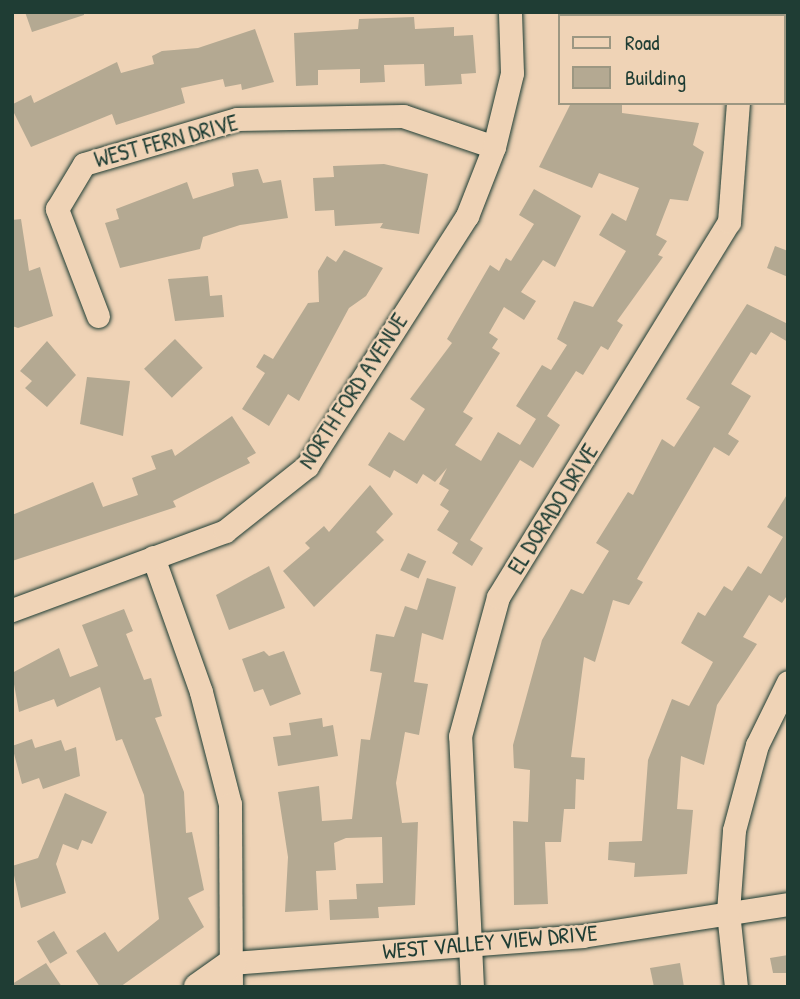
<!DOCTYPE html>
<style>
body{margin:0}
#map{position:relative;width:800px;height:999px;overflow:hidden;background:#efd3b6;font-family:"Patrick Hand",sans-serif}
div>[style]{position:absolute}
.building>*{inset:0;background:#b4a992;transform-origin:0 0}
.roads{filter:drop-shadow(0 0 2px #1f3d34) drop-shadow(0 0 2px #1f3d34)}
.minor>*{height:23px;margin:-11.5px;padding:0 11.5px;transform-origin:11.5px;border-radius:11.5px;background:#efd3b6}
.tertiary>*{height:28px;margin:-14px;padding:0 14px;transform-origin:14px;border-radius:14px;background:#efd3b6}
span{translate:-50% -50%;white-space:nowrap;text-align:center;line-height:1.15;-webkit-text-stroke:5px #efd3b6;paint-order:stroke}
.street-label{font-size:23px;color:#1f3d34}
.frame{position:absolute;inset:0;border:14px solid #1f3d34;pointer-events:none}
.legend{position:absolute;left:558px;top:14px;width:228px;height:91px;box-sizing:border-box;background:#efd3b6;border:2px solid #9c9782;margin:0;padding:9px 12px;list-style:none;font-size:21px;color:#1f3d34}
.legend li{display:flex;align-items:center;gap:14px;height:35px}
.legend b{width:35px;border:2px solid #9c9782}
</style>
<div id="map">
<div class="building">
<i style="clip-path:polygon(25px 12px,84px 12px,84px 15px,32px 32px)"></i>
<i style="clip-path:polygon(414px 17px,415px 29px,454px 27px,454px 36px,473px 35px,476px 73px,461px 74px,462px 84px,425px 86px,424px 64px,384px 65px,385px 82px,360px 83px,360px 69px,318px 70px,318px 85px,296px 86px,294px 33px,358px 29px,359px 19px)"></i>
<i style="clip-path:polygon(255px 29px,274px 82px,242px 90px,241px 84px,225px 87px,223px 79px,181px 88px,185px 103px,116px 125px,112px 114px,31px 147px,14px 113px,13px 104px,31px 95px,34px 103px,117px 62px,121px 73px,154px 64px,152px 56px,162px 51px,198px 48px)"></i>
<i style="clip-path:polygon(571px 103px,622px 103px,622px 113px,699px 123px,693px 145px,704px 152px,688px 201px,670px 199px,656px 235px,667px 241px,658px 255px,663px 257px,617px 321px,623px 325px,608px 350px,601px 346px,583px 375px,576px 371px,547px 416px,560px 425px,533px 468px,520px 460px,470px 540px,483px 548px,472px 566px,452px 553px,458px 543px,437px 530px,449px 511px,440px 505px,449px 490px,439px 484px,447px 468px,435px 482px,423px 474px,417px 484px,394px 470px,390px 478px,368px 465px,389px 432px,404px 441px,425px 409px,410px 399px,452px 343px,447px 339px,490px 265px,499px 271px,506px 258px,511px 261px,534px 224px,519px 215px,534px 189px,581px 216px,555px 267px,543px 260px,521px 292px,536px 301px,524px 320px,504px 307px,489px 333px,498px 339px,492px 348px,500px 353px,463px 412px,473px 418px,455px 445px,481px 461px,498px 432px,520px 445px,536px 419px,516px 406px,542px 365px,551px 370px,567px 345px,557px 339px,574px 301px,593px 307px,626px 251px,599px 235px,612px 213px,626px 221px,639px 188px,599px 173px,592px 188px,539px 167px)"></i>
<i style="clip-path:polygon(384px 164px,428px 174px,419px 234px,380px 228px,383px 223px,335px 226px,334px 210px,315px 211px,313px 178px,334px 177px,333px 166px)"></i>
<i style="clip-path:polygon(258px 169px,263px 183px,281px 180px,288px 218px,240px 225px,203px 237px,200px 249px,120px 268px,105px 223px,119px 219px,116px 209px,187px 182px,193px 199px,234px 186px,232px 173px)"></i>
<i style="clip-path:polygon(21px 219px,29px 271px,40px 267px,53px 316px,18px 328px,12px 326px,12px 220px)"></i>
<i style="clip-path:polygon(775px 246px,788px 251px,788px 277px,767px 268px)"></i>
<i style="clip-path:polygon(344px 250px,383px 268px,366px 296px,349px 308px,299px 401px,288px 394px,269px 426px,242px 409px,265px 373px,256px 367px,264px 354px,273px 359px,308px 303px,319px 302px,318px 271px,327px 256px,336px 262px)"></i>
<i style="clip-path:polygon(208px 276px,210px 296px,222px 295px,224px 317px,175px 321px,168px 279px)"></i>
<i style="clip-path:polygon(747px 304px,788px 324px,788px 342px,771px 332px,756px 355px,751px 352px,731px 384px,751px 396px,728px 434px,739px 441px,729px 456px,714px 447px,637px 579px,643px 582px,629px 605px,613px 600px,595px 662px,584px 657px,571px 757px,585px 758px,584px 780px,576px 779px,575px 809px,564px 809px,561px 842px,545px 842px,548px 904px,514px 905px,513px 821px,528px 822px,530px 770px,514px 768px,513px 745px,542px 640px,571px 589px,583px 594px,609px 551px,596px 543px,628px 492px,633px 495px,662px 439px,674px 447px,700px 407px,686px 399px)"></i>
<i style="left:175px;top:339px;width:40px;height:43px;rotate:46deg"></i>
<i style="clip-path:polygon(47px 341px,76px 375px,47px 407px,25px 388px,32px 381px,20px 371px)"></i>
<i style="clip-path:polygon(87px 377px,130px 381px,123px 436px,80px 424px)"></i>
<i style="clip-path:polygon(232px 416px,256px 453px,247px 458px,250px 463px,173px 501px,176px 507px,12px 561px,12px 515px,93px 482px,103px 507px,138px 495px,132px 478px,156px 469px,151px 456px,172px 449px,175px 456px)"></i>
<i style="clip-path:polygon(370px 485px,393px 514px,376px 532px,384px 540px,314px 607px,283px 571px,310px 548px,305px 543px,324px 526px,329px 532px)"></i>
<i style="clip-path:polygon(788px 493px,788px 594px,782px 603px,769px 595px,743px 637px,757px 644px,717px 705px,704px 765px,681px 756px,677px 809px,693px 810px,687px 874px,634px 877px,635px 863px,608px 860px,609px 842px,642px 841px,648px 760px,672px 699px,689px 706px,713px 662px,681px 643px,698px 612px,705px 616px,724px 586px,732px 591px,748px 566px,761px 574px,783px 537px,767px 527px)"></i>
<i style="left:408px;top:553px;width:20px;height:19px;rotate:24deg"></i>
<i style="clip-path:polygon(269px 566px,285px 608px,229px 630px,216px 595px)"></i>
<i style="clip-path:polygon(427px 578px,456px 587px,443px 640px,422px 633px,414px 682px,428px 684px,419px 735px,405px 732px,396px 783px,402px 823px,418px 822px,415px 905px,378px 907px,379px 918px,330px 920px,329px 900px,357px 899px,356px 884px,383px 883px,382px 837px,346px 838px,334px 843px,336px 870px,316px 871px,318px 910px,285px 912px,288px 857px,278px 792px,319px 786px,322px 821px,352px 819px,361px 739px,370px 740px,382px 673px,370px 671px,376px 634px,394px 637px,405px 606px,417px 610px)"></i>
<i style="clip-path:polygon(124px 609px,133px 631px,126px 634px,144px 680px,151px 678px,162px 716px,155px 718px,184px 792px,186px 833px,192px 832px,204px 890px,188px 898px,204px 927px,120px 987px,100px 987px,76px 951px,105px 932px,118px 952px,159px 919px,144px 795px,122px 739px,116px 741px,100px 687px,57px 707px,54px 699px,19px 712px,12px 673px,59px 648px,70px 677px,98px 666px,82px 625px)"></i>
<i style="clip-path:polygon(264px 651px,269px 656px,284px 651px,301px 694px,270px 706px,263px 689px,254px 692px,242px 659px)"></i>
<i style="clip-path:polygon(322px 718px,323px 727px,333px 725px,338px 756px,278px 766px,273px 737px,291px 735px,289px 723px)"></i>
<i style="clip-path:polygon(32px 739px,35px 748px,61px 740px,65px 751px,76px 747px,80px 776px,43px 789px,39px 778px,22px 784px,12px 746px)"></i>
<i style="clip-path:polygon(65px 793px,107px 812px,92px 844px,82px 840px,78px 850px,63px 844px,56px 864px,66px 893px,21px 908px,12px 866px,38px 858px)"></i>
<i style="left:54px;top:931px;width:26px;height:20px;rotate:59deg"></i>
<i style="clip-path:polygon(788px 955px,788px 973px,773px 973px,770px 958px)"></i>
<i style="clip-path:polygon(46px 963px,62px 987px,12px 987px,12px 984px)"></i>
<i style="clip-path:polygon(680px 963px,684px 987px,654px 987px,650px 968px)"></i>
</div>
<div class="roads">
<div class="minor">
<i style="left:740px;top:12px;width:4px;rotate:90deg"></i>
<i style="left:98px;top:316px;width:115px;rotate:-111deg"></i>
<i style="left:57px;top:209px;width:52px;rotate:-59deg"></i>
<i style="left:84px;top:164px;width:159px;rotate:-16.4deg"></i>
<i style="left:237px;top:119px;width:166px;rotate:-1deg"></i>
<i style="left:403px;top:116px;width:96px;rotate:18.8deg"></i>
<i style="left:153px;top:557px;width:143px;rotate:70.4deg"></i>
<i style="left:201px;top:692px;width:116px;rotate:75.5deg"></i>
<i style="left:230px;top:804px;width:183px;rotate:89.7deg"></i>
<i style="left:12px;top:610px;width:227px;rotate:-20.3deg"></i>
<i style="left:225px;top:531px;width:105px;rotate:-38.4deg"></i>
<i style="left:307px;top:466px;width:297px;rotate:-57.4deg"></i>
<i style="left:467px;top:216px;width:74px;rotate:-68.6deg"></i>
<i style="left:494px;top:147px;width:76px;rotate:-76.3deg"></i>
<i style="left:512px;top:73px;width:61px;rotate:-91.9deg"></i>
<i style="left:232px;top:963px;width:351px;rotate:-4.4deg"></i>
<i style="left:582px;top:936px;width:208px;rotate:-8.8deg"></i>
<i style="left:472px;top:987px;width:251px;rotate:-92.7deg"></i>
<i style="left:460px;top:736px;width:144px;rotate:-74.7deg"></i>
<i style="left:498px;top:597px;width:440px;rotate:-58.4deg"></i>
<i style="left:729px;top:222px;width:119px;rotate:-85.7deg"></i>
<i style="left:736px;top:987px;width:75px;rotate:-96.1deg"></i>
<i style="left:728px;top:912px;width:82px;rotate:-85.8deg"></i>
<i style="left:734px;top:830px;width:88px;rotate:-74.9deg"></i>
<i style="left:757px;top:745px;width:70px;rotate:-63.8deg"></i>
</div>
<div class="tertiary">
<i style="left:198px;top:987px;width:42px;rotate:-35.2deg"></i>
</div>
</div>
<div class="street-label">
<span style="left:166px;top:141px;rotate:-15deg">WEST FERN DRIVE</span>
<span style="left:353px;top:391px;rotate:-57deg">NORTH FORD AVENUE</span>
<span style="left:553px;top:509px;rotate:-58deg">EL DORADO DRIVE</span>
<span style="left:490px;top:942px;rotate:-5deg">WEST VALLEY VIEW DRIVE</span>
</div>
<div class="frame"></div>
<ul class="legend">
<li><b style="height:9px;background:#efd3b6"></b>Road</li>
<li><b style="height:19px;background:#b4a992"></b>Building</li>
</ul>
</div>
